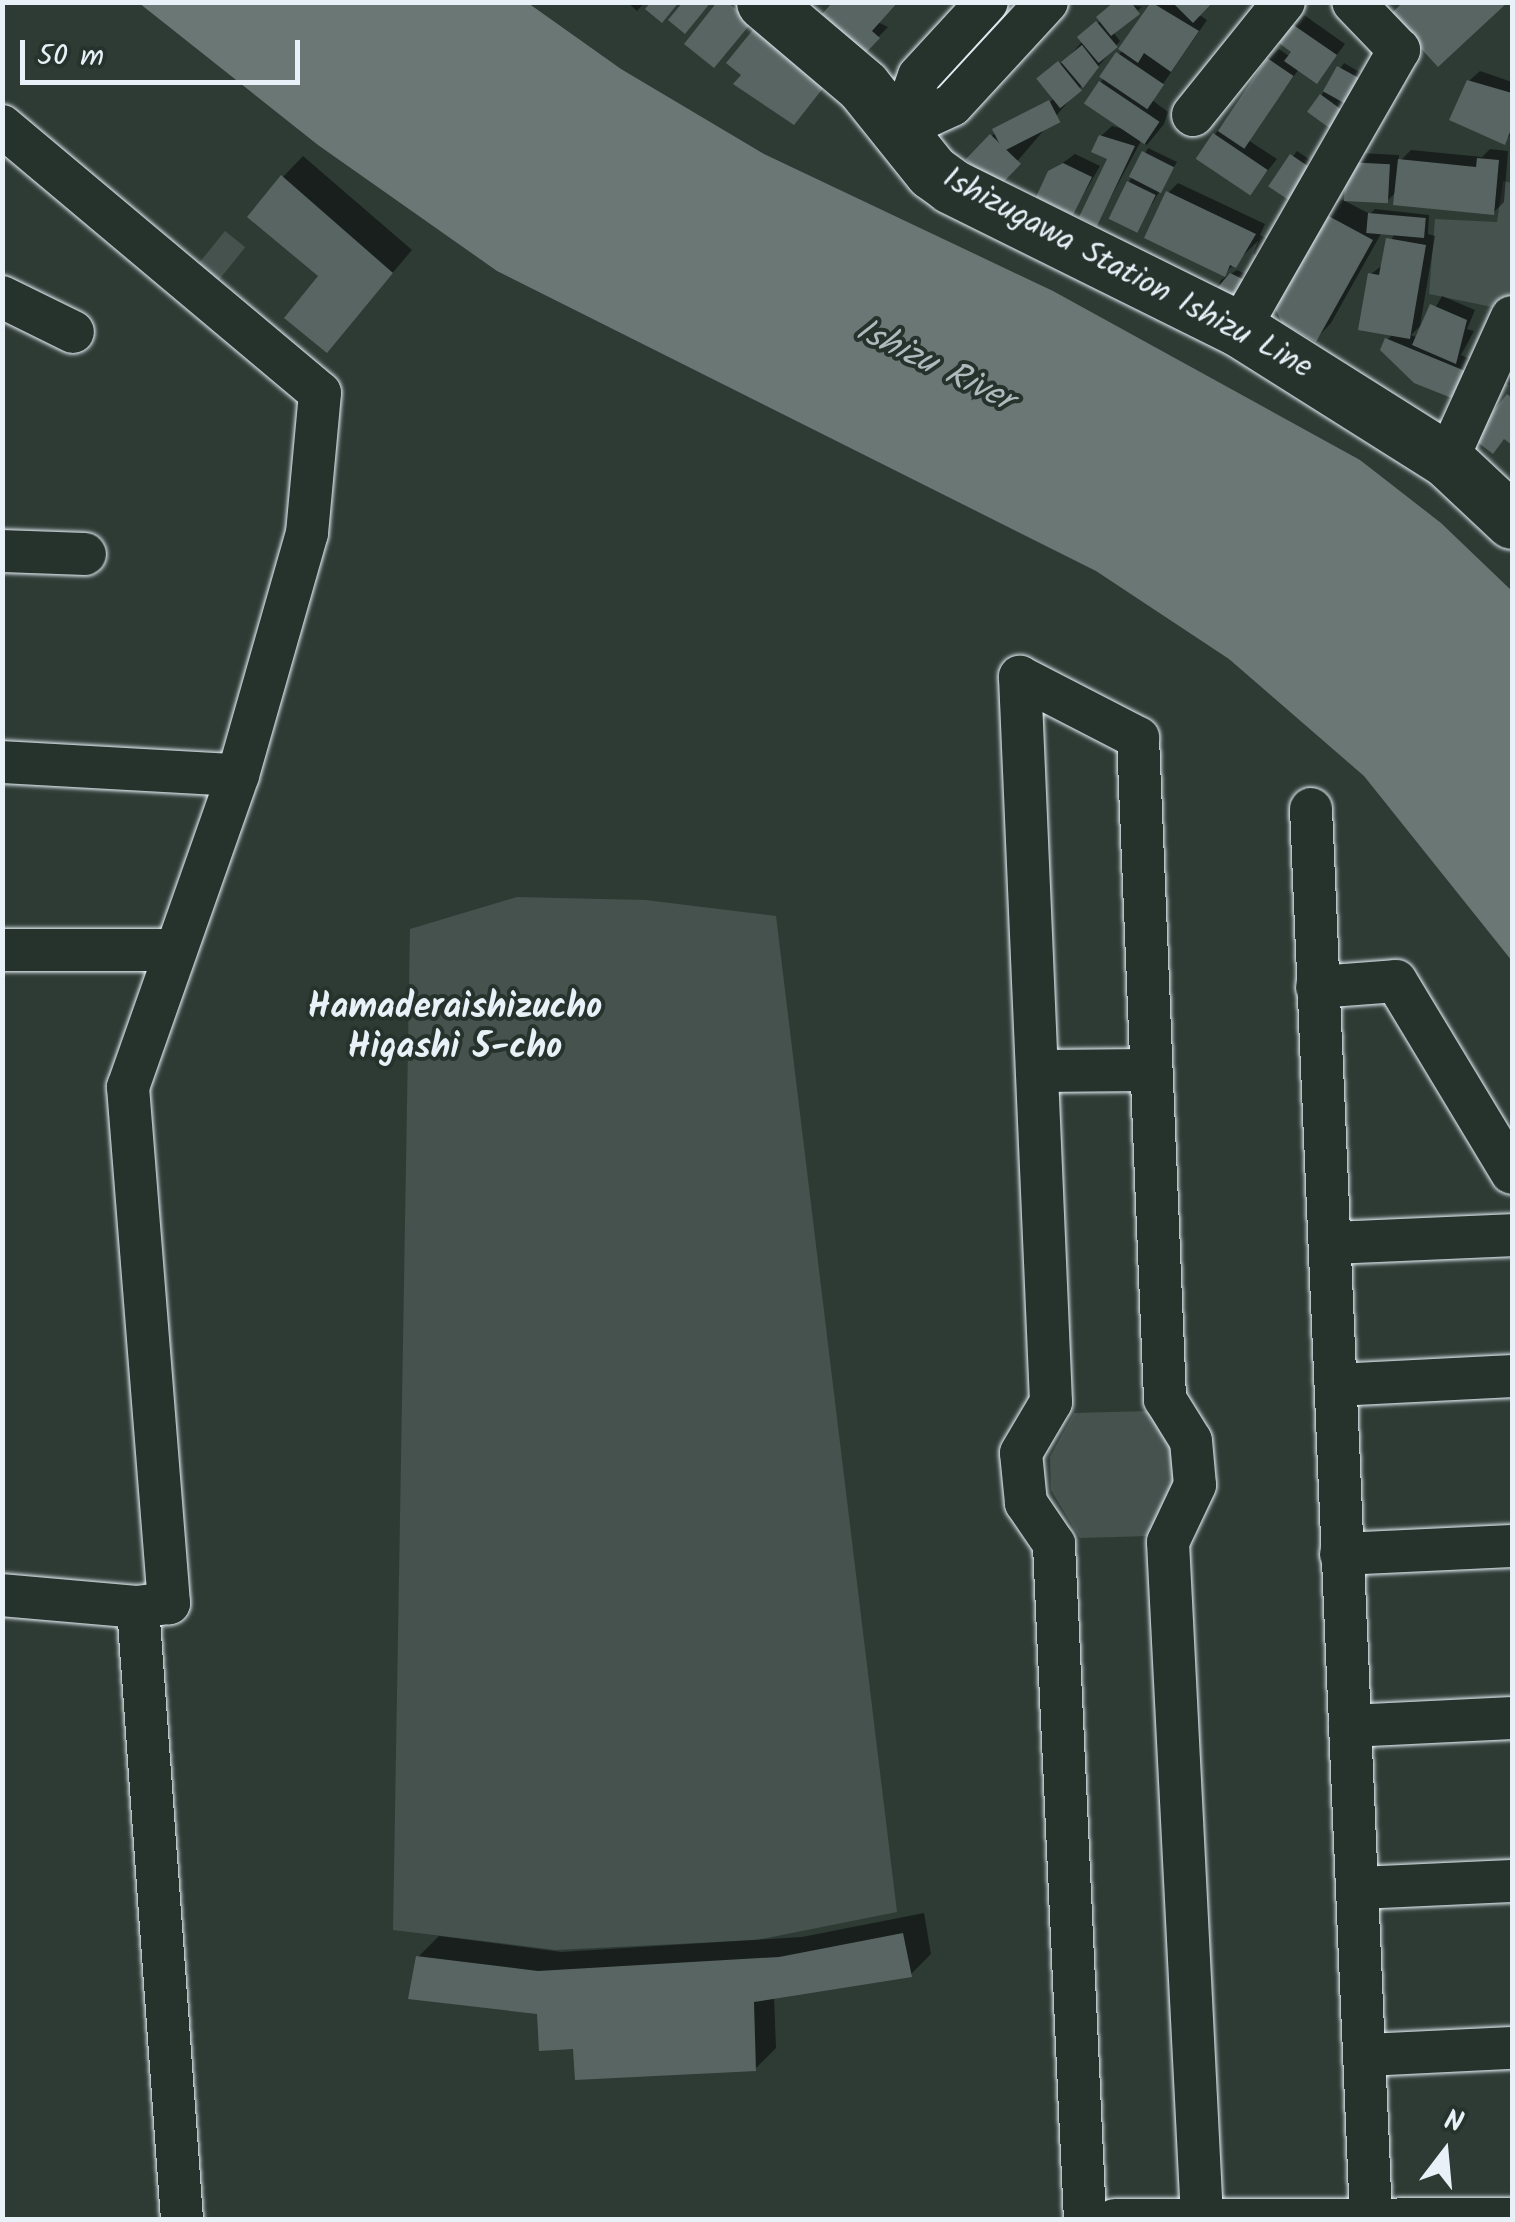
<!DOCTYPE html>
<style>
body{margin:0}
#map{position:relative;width:1515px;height:2222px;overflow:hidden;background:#2e3b35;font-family:Kalam,sans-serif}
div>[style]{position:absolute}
.green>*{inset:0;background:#45524e;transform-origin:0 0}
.water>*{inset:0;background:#6b7775}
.shadow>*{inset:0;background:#0007}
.building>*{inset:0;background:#596563;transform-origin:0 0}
.roads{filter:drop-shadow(0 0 2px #e8f1f8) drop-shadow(0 0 2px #e8f1f8)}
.minor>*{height:42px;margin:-21px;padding:0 21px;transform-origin:21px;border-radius:21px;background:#26332d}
.major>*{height:55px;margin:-27.5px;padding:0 27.5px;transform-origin:27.5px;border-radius:27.5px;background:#26332d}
span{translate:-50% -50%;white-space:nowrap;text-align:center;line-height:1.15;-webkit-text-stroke:8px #26332d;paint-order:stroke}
.street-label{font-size:32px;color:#e8f1f8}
.water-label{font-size:35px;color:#b0babd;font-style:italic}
.neighbourhood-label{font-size:35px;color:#e8f1f8;font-weight:700}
.frame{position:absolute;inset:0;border:5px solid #e8f1f8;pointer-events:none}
.north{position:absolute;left:1395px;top:2102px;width:100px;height:100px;-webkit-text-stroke:8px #26332d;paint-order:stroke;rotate:16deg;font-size:28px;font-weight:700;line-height:40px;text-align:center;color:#e8f1f8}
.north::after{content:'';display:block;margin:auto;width:35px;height:45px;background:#e8f1f8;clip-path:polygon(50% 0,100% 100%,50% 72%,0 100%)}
.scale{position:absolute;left:20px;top:40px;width:280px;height:45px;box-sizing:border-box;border:5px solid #e8f1f8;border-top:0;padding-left:12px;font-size:30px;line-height:35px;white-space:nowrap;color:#e8f1f8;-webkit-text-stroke:8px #26332d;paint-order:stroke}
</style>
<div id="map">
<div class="green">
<i style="clip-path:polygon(1503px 181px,1512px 183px,1512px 298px,1497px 308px,1429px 294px,1435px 219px,1497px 222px)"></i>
<i style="left:225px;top:231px;width:26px;height:50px;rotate:39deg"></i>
<i style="clip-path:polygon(517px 897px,645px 900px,776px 916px,897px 1912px,757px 1940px,556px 1950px,393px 1930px,410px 929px)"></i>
<i style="clip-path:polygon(1148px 1411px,1173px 1452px,1174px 1488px,1148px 1536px,1080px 1538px,1051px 1490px,1050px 1457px,1074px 1413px)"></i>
</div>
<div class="water">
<i style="clip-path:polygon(139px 3px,528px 3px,621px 69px,764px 154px,1053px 291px,1360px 460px,1441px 523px,1512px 591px,1512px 961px,1364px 776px,1229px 659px,1096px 571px,497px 271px,318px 145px)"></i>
</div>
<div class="shadow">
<i style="clip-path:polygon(627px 2px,645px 2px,637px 11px)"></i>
<i style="clip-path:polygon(836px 2px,888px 27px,860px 56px)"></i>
<i style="clip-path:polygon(1117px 2px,1142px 7px,1113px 32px,1120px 41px,997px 185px,969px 159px,996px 132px,1009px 144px,1054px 98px,1043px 75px,1065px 61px)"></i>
<i style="clip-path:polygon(1154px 2px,1209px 2px,1198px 14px,1207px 20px,1152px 100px,1168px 112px,1164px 124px,1147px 145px,1141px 141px,1097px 223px,1110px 158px,1101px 136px,1112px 126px,1123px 129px,1101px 82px)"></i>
<i style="clip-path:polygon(1304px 15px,1345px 44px,1317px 81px,1299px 69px,1248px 140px,1277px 159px,1250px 193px,1199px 157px,1269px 59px,1279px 49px,1290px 57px,1295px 51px,1282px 42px)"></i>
<i style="clip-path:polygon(1344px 63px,1363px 74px,1336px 122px,1321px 96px)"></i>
<i style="clip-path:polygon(1480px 71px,1512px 82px,1512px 133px,1504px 142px,1469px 81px)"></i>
<i style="clip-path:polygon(1148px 148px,1177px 162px,1137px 229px,1129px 182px)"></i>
<i style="clip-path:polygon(1490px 149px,1508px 151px,1504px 202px,1493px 213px,1397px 191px,1387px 201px,1347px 198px,1359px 153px,1399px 155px,1399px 162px,1411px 150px,1482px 157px)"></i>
<i style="clip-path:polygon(1297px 151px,1313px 162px,1292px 192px,1272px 185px)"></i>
<i style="clip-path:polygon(1075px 154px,1100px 166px,1073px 212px,1050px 172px)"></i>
<i style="clip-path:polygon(303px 156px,412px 250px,327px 350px,322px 275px,283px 177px)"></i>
<i style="clip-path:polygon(1178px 183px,1265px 224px,1260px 235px,1274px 242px,1263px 259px,1253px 254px,1258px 241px,1224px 274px,1168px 193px)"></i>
<i style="clip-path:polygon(1341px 199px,1370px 214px,1375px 209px,1429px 215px,1428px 234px,1435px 236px,1420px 326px,1411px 335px,1418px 338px,1442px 296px,1475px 310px,1467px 329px,1474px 331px,1461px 355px,1479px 363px,1469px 388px,1387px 340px,1393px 334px,1371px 274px,1384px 264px,1394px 233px,1382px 232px,1331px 323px,1316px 339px,1326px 214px)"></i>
<i style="clip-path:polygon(1237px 270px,1252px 277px,1215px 293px,1221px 280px)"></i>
<i style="clip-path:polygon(1512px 346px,1512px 386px,1498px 381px)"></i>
<i style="clip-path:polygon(924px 1913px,931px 1954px,910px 1975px,774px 1996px,776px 2048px,755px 2069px,575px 2046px,540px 2012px,418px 1957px,439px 1936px,561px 1952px,802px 1937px)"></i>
</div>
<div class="building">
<i style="clip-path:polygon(651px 2px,679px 2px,662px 23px,645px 9px)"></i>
<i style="clip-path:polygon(683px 2px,711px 2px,685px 34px,668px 20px)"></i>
<i style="clip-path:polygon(717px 2px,727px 2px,752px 22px,714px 68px,684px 44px)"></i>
<i style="clip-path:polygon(833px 2px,898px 2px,872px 31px,880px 38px,860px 59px,824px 26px,829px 21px,822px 14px)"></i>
<i style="clip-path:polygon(1114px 2px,1131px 2px,1140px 14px,1111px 36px,1096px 17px)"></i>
<i style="clip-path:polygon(1151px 2px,1199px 31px,1171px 72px,1144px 53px,1138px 63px,1118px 49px)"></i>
<i style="clip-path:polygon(1172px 2px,1213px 2px,1193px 23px)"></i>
<i style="clip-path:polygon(1403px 2px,1508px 2px,1438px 67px,1390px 15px)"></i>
<i style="left:1096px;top:21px;width:34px;height:25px;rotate:50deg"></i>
<i style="clip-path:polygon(1292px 24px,1337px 55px,1317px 84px,1284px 61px,1291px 52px,1279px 43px)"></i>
<i style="clip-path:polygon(756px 26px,827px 83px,794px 125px,733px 84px,741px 75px,726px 63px)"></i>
<i style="clip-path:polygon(1082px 45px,1099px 67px,1083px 88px,1061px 62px)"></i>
<i style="left:1116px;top:52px;width:58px;height:30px;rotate:34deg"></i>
<i style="left:1267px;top:58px;width:32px;height:88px;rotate:34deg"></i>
<i style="left:1058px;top:61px;width:38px;height:28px;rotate:51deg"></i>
<i style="left:1337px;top:66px;width:26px;height:29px;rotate:29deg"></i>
<i style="clip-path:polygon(1467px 80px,1512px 93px,1512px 127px,1505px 145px,1449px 120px)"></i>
<i style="left:1099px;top:81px;width:73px;height:27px;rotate:34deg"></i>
<i style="left:1320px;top:94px;width:31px;height:22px;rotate:36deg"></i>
<i style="left:1049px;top:100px;width:25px;height:64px;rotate:63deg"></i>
<i style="left:1213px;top:133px;width:66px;height:31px;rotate:34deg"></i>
<i style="left:990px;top:134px;width:43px;height:35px;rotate:44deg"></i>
<i style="clip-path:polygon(1099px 135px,1135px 146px,1097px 226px,1079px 217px,1107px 159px,1091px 152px)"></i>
<i style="left:1142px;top:151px;width:36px;height:29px;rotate:27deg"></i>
<i style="left:1290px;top:154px;width:25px;height:39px;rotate:34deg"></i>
<i style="clip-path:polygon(1477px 158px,1499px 160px,1494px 215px,1393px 205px,1398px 159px,1476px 167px)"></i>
<i style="left:1346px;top:162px;width:44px;height:39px;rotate:3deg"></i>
<i style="clip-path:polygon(1063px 163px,1092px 177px,1073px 215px,1036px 197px,1048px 171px)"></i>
<i style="clip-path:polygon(281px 175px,393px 273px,327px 353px,284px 318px,318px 276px,247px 217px)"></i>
<i style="left:1127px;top:181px;width:32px;height:42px;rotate:26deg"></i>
<i style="clip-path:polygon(1166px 191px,1256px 234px,1236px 268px,1230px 265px,1225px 277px,1144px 238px)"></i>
<i style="clip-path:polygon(1323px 213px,1373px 240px,1316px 342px,1282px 323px,1273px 304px)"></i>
<i style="left:1368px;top:213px;width:58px;height:20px;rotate:5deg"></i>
<i style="clip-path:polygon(1386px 238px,1426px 245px,1410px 339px,1358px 330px,1368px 273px,1379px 275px)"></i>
<i style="clip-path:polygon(1230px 273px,1249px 282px,1238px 306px,1212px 294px)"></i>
<i style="clip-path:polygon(1430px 304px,1467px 320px,1456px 364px,1412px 345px)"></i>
<i style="clip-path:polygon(1385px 338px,1470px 373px,1459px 401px,1414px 383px,1380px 350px)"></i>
<i style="clip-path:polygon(1507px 394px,1512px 398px,1512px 445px,1504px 439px,1493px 454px,1472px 438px)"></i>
<i style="clip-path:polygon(903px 1933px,912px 1977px,754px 2002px,756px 2071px,575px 2080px,573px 2049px,539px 2051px,537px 2014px,408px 1999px,416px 1956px,538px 1971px,779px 1957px)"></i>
</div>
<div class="roads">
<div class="minor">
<i style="left:1193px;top:115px;width:145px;rotate:-51.2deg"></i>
<i style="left:2px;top:126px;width:415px;rotate:40deg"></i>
<i style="left:320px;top:393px;width:141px;rotate:95.3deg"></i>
<i style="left:307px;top:533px;width:252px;rotate:105.9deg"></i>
<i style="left:238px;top:775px;width:331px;rotate:109.4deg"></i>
<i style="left:128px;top:1087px;width:518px;rotate:85.46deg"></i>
<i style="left:169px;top:1603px;width:31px;rotate:173deg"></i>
<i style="left:138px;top:1607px;width:137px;rotate:-175deg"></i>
<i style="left:900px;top:129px;width:57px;rotate:-24.8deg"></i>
<i style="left:952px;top:105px;width:140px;rotate:-47.3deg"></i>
<i style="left:900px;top:129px;width:56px;rotate:-70.3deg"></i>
<i style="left:919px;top:76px;width:100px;rotate:-47.4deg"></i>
<i style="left:2px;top:297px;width:79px;rotate:26.2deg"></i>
<i style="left:1239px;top:329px;width:322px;rotate:-60.2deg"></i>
<i style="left:1399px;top:50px;width:66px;rotate:-133.8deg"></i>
<i style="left:1447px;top:460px;width:157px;rotate:-65.6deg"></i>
<i style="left:2px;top:551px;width:83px;rotate:2.1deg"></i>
<i style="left:2px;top:762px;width:236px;rotate:3.2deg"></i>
<i style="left:1311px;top:809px;width:1411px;rotate:87.56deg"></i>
<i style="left:2px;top:950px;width:174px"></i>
<i style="left:1317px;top:987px;width:79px;rotate:-4.3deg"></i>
<i style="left:1396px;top:981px;width:224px;rotate:58.9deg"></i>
<i style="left:1037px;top:1071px;width:114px;rotate:-0.5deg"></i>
<i style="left:1330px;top:1243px;width:182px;rotate:-2.5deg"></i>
<i style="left:1337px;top:1385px;width:175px;rotate:-2.9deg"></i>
<i style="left:1341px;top:1554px;width:171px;rotate:-2.7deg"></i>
<i style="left:138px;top:1607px;width:615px;rotate:85.89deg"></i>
<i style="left:1350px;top:1726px;width:162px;rotate:-2.8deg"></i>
<i style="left:1358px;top:1888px;width:154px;rotate:-2.6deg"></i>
<i style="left:1367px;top:2055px;width:145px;rotate:-2.8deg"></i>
<i style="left:1085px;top:2220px;width:677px;rotate:-92.63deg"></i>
<i style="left:1054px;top:1544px;width:50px;rotate:-124.3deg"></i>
<i style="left:1026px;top:1503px;width:50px;rotate:-95.7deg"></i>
<i style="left:1021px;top:1453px;width:59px;rotate:-59.5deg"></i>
<i style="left:1051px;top:1402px;width:726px;rotate:-92.45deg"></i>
<i style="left:1020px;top:677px;width:133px;rotate:27.3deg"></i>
<i style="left:1138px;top:738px;width:662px;rotate:87.66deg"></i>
<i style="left:1165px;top:1399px;width:49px;rotate:58.2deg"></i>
<i style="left:1191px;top:1441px;width:44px;rotate:84.8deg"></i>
<i style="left:1195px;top:1485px;width:63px;rotate:115.3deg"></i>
<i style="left:1168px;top:1542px;width:676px;rotate:87.12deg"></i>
<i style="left:1115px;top:2220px;width:397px;rotate:-0.1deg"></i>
</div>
<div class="major">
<i style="left:764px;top:2px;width:130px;rotate:40.3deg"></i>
<i style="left:863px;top:86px;width:110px;rotate:51.3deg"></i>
<i style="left:932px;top:172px;width:24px;rotate:36deg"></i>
<i style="left:951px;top:186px;width:322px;rotate:26.4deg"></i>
<i style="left:1239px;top:329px;width:246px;rotate:32.2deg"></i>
<i style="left:1447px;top:460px;width:89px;rotate:43.2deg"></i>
</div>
</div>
<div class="street-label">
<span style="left:1127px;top:274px;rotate:28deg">Ishizugawa Station Ishizu Line</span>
</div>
<div class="water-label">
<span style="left:934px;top:366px;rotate:26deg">Ishizu River</span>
</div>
<div class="neighbourhood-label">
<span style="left:455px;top:1028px">Hamaderaishizucho<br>Higashi 5-cho</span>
</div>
<div class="frame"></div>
<div class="north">N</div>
<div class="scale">50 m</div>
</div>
